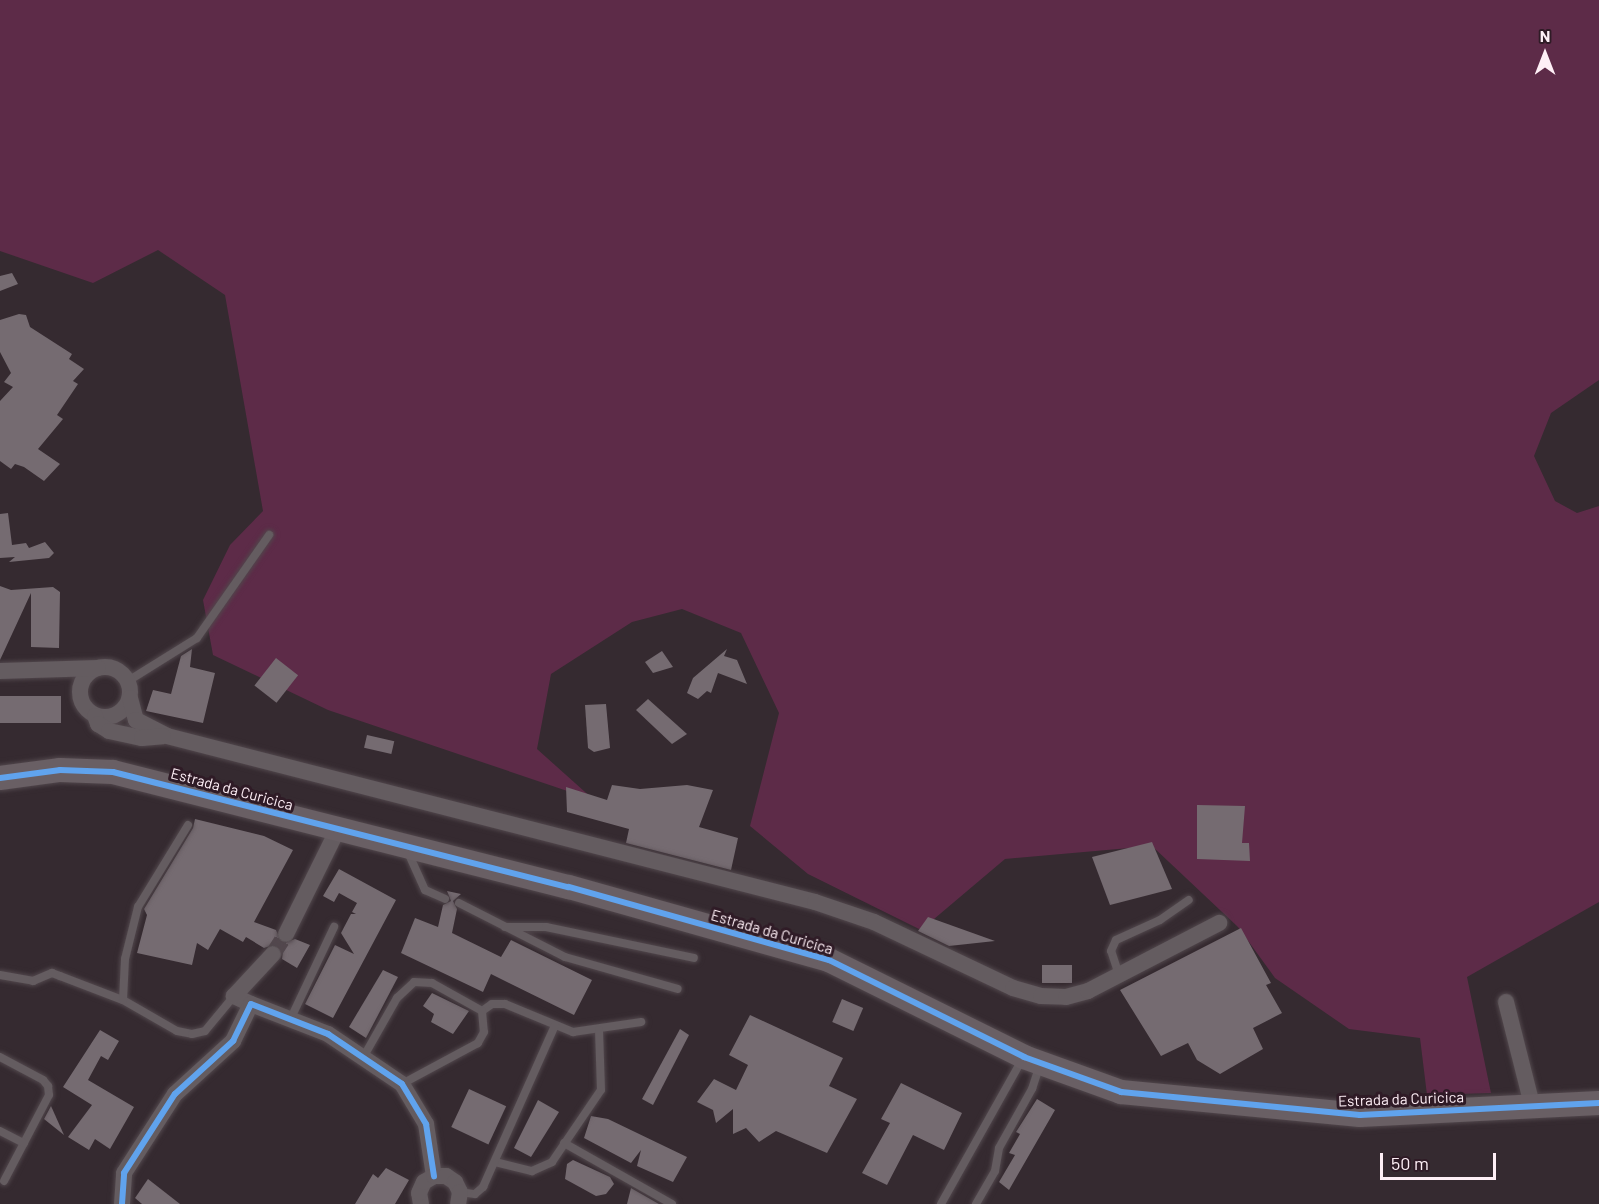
<!DOCTYPE html>
<style>
body{margin:0}
#map{position:relative;width:1599px;height:1204px;overflow:hidden;background:#352a30;font-family:Barlow,sans-serif}
div>[style]{position:absolute}
.green>*{inset:0;background:#5d2b48}
.building>*{inset:0;background:#756b71;transform-origin:0 0}
.street-tunnel>*{height:16px;margin-top:-8px;transform-origin:0;background:repeating-linear-gradient(90deg,#53484e 0 16px,transparent 0 24px)}
.roads{filter:drop-shadow(0 0 2px #51474c) drop-shadow(0 0 2px #51474c)}
.lane>*{height:8px;margin:-4px;padding:0 4px;transform-origin:4px;border-radius:4px;background:#645c60}
.street>*{height:16px;margin:-8px;padding:0 8px;transform-origin:8px;border-radius:8px;background:#645c60}
.street>.ring{margin:-8px;padding:0;box-sizing:content-box;background:none;border:16px solid #645c60;border-radius:50%}
.secondary>*{height:24px;margin:-12px;padding:0 12px;transform-origin:12px;border-radius:12px;background:#695f64}
.cycleway>*{height:6px;margin:-3px;padding:0 3px;transform-origin:3px;border-radius:3px;background:#60a3ed}
span{translate:-50% -50%;white-space:nowrap;text-align:center;line-height:1.15;-webkit-text-stroke:6px #2f1b26;paint-order:stroke}
.street-label{font-size:15px;color:#feeff6}
.north{position:absolute;left:1515px;top:24px;width:60px;height:60px;-webkit-text-stroke:4px #2f1b26;paint-order:stroke;rotate:0deg;font-size:16px;font-weight:700;line-height:24px;text-align:center;color:#feeff6}
.north::after{content:'';display:block;margin:auto;width:21px;height:27px;background:#feeff6;clip-path:polygon(50% 0,100% 100%,50% 72%,0 100%)}
.scale{position:absolute;left:1380px;top:1153px;width:116px;height:27px;box-sizing:border-box;border:3px solid #feeff6;border-top:0;padding-left:8px;font-size:18px;line-height:21px;white-space:nowrap;color:#feeff6;-webkit-text-stroke:4px #2f1b26;paint-order:stroke}
</style>
<div id="map">
<div class="green">
<i style="clip-path:polygon(0 0,1599px 0,1599px 380px,1551px 413px,1534px 456px,1555px 501px,1577px 513px,1599px 506px,1599px 902px,1467px 977px,1491px 1093px,1427px 1095px,1420px 1038px,1349px 1029px,1275px 978px,1238px 927px,1152px 846px,1005px 859px,921px 930px,808px 874px,750px 826px,779px 713px,741px 633px,682px 609px,632px 622px,551px 674px,537px 749px,594px 800px,328px 710px,213px 655px,203px 600px,230px 545px,263px 511px,225px 295px,158px 250px,93px 283px,0 251px)"></i>
</div>
<div class="building">
<i style="clip-path:polygon(12px 273px,18px 284px,0 291px,0 276px)"></i>
<i style="clip-path:polygon(19px 314px,26px 315px,30px 327px,72px 354px,69px 359px,84px 369px,73px 381px,78px 384px,57px 415px,63px 419px,38px 449px,60px 464px,44px 481px,24px 467px,15px 464px,11px 469px,0 461px,0 401px,13px 387px,4px 382px,11px 373px,0 352px,0 320px)"></i>
<i style="clip-path:polygon(8px 513px,12px 545px,26px 543px,29px 548px,45px 542px,54px 553px,49px 558px,9px 562px,15px 557px,0 558px,0 514px)"></i>
<i style="clip-path:polygon(0 586px,11px 590px,53px 587px,60px 592px,59px 648px,31px 647px,31px 593px,0 660px)"></i>
<i style="clip-path:polygon(192px 649px,190px 667px,215px 673px,203px 723px,146px 711px,153px 690px,171px 694px,181px 656px)"></i>
<i style="clip-path:polygon(727px 649px,724px 656px,737px 660px,747px 684px,718px 673px,711px 693px,707px 691px,698px 699px,687px 693px,693px 678px)"></i>
<i style="clip-path:polygon(662px 651px,673px 667px,653px 673px,645px 662px)"></i>
<i style="left:276px;top:658px;width:28px;height:35px;rotate:38deg"></i>
<i style="left:61px;top:696px;width:27px;height:61px;rotate:90deg"></i>
<i style="clip-path:polygon(648px 699px,687px 734px,672px 744px,636px 710px)"></i>
<i style="clip-path:polygon(606px 704px,610px 748px,594px 752px,588px 748px,585px 705px)"></i>
<i style="left:367px;top:735px;width:28px;height:13px;rotate:13deg"></i>
<i style="clip-path:polygon(612px 785px,640px 789px,687px 785px,713px 790px,699px 827px,738px 838px,731px 870px,626px 843px,629px 829px,567px 812px,566px 787px,607px 800px)"></i>
<i style="clip-path:polygon(1197px 805px,1245px 806px,1242px 843px,1249px 843px,1250px 861px,1197px 859px)"></i>
<i style="clip-path:polygon(195px 819px,264px 836px,293px 850px,254px 922px,276px 930px,282px 944px,295px 939px,310px 945px,297px 968px,282px 959px,283px 950px,276px 944px,264px 948px,246px 937px,243px 942px,220px 929px,208px 950px,197px 943px,192px 965px,137px 953px,147px 915px,144px 909px,193px 828px)"></i>
<i style="clip-path:polygon(1152px 842px,1172px 889px,1110px 905px,1092px 857px)"></i>
<i style="clip-path:polygon(339px 869px,396px 900px,333px 1018px,305px 1004px,335px 945px,354px 954px,341px 933px,351px 914px,356px 914px,352px 912px,357px 903px,339px 893px,334px 902px,323px 896px)"></i>
<i style="clip-path:polygon(447px 891px,461px 894px,453px 901px,457px 909px,452px 933px,501px 957px,511px 940px,592px 980px,574px 1015px,491px 974px,483px 992px,401px 953px,415px 918px,438px 927px,443px 905px,451px 901px)"></i>
<i style="clip-path:polygon(928px 917px,995px 941px,949px 946px,918px 931px)"></i>
<i style="clip-path:polygon(1241px 928px,1271px 983px,1266px 985px,1282px 1013px,1253px 1028px,1263px 1049px,1220px 1074px,1197px 1060px,1188px 1043px,1161px 1056px,1120px 990px)"></i>
<i style="left:1042px;top:965px;width:30px;height:18px"></i>
<i style="clip-path:polygon(383px 970px,398px 977px,366px 1038px,349px 1027px)"></i>
<i style="clip-path:polygon(432px 993px,469px 1011px,453px 1034px,431px 1022px,434px 1014px,423px 1006px)"></i>
<i style="left:842px;top:999px;width:23px;height:25px;rotate:23deg"></i>
<i style="clip-path:polygon(750px 1015px,843px 1058px,829px 1086px,857px 1099px,827px 1153px,776px 1131px,759px 1142px,746px 1128px,733px 1134px,733px 1109px,716px 1123px,713px 1110px,697px 1102px,714px 1079px,736px 1090px,748px 1065px,729px 1055px)"></i>
<i style="clip-path:polygon(680px 1029px,689px 1035px,653px 1105px,642px 1099px)"></i>
<i style="clip-path:polygon(100px 1030px,119px 1041px,108px 1060px,101px 1056px,88px 1080px,134px 1107px,110px 1149px,95px 1139px,89px 1150px,68px 1137px,92px 1105px,63px 1087px)"></i>
<i style="clip-path:polygon(901px 1083px,962px 1113px,944px 1150px,913px 1135px,887px 1185px,862px 1173px,890px 1123px,881px 1119px)"></i>
<i style="left:469px;top:1089px;width:41px;height:42px;rotate:25deg"></i>
<i style="clip-path:polygon(1037px 1099px,1055px 1110px,1009px 1190px,999px 1182px,1015px 1155px,1009px 1153px,1020px 1134px,1016px 1132px)"></i>
<i style="clip-path:polygon(538px 1100px,559px 1112px,531px 1157px,514px 1148px)"></i>
<i style="clip-path:polygon(51px 1106px,64px 1135px,44px 1119px)"></i>
<i style="clip-path:polygon(591px 1116px,608px 1119px,687px 1157px,673px 1182px,637px 1166px,641px 1150px,631px 1163px,584px 1138px)"></i>
<i style="clip-path:polygon(573px 1160px,610px 1177px,614px 1184px,606px 1194px,596px 1196px,565px 1179px,567px 1164px)"></i>
<i style="clip-path:polygon(386px 1168px,409px 1180px,395px 1204px,355px 1204px,373px 1174px,378px 1178px)"></i>
<i style="clip-path:polygon(148px 1179px,180px 1204px,142px 1204px,135px 1198px)"></i>
<i style="clip-path:polygon(631px 1188px,659px 1204px,627px 1204px)"></i>
</div>
<div class="street-tunnel">
<i style="left:273px;top:954px;width:24px;rotate:-57deg"></i>
</div>
<div class="roads">
<div class="lane">
<i style="left:128px;top:681px;width:81px;rotate:-31.9deg"></i>
<i style="left:197px;top:638px;width:126px;rotate:-55deg"></i>
<i style="left:407px;top:850px;width:44px;rotate:65.8deg"></i>
<i style="left:425px;top:890px;width:22px;rotate:24deg"></i>
<i style="left:459px;top:903px;width:119px;rotate:27deg"></i>
<i style="left:565px;top:957px;width:117px;rotate:15.8deg"></i>
<i style="left:505px;top:927px;width:41px"></i>
<i style="left:546px;top:927px;width:151px;rotate:11.8deg"></i>
<i style="left:0;top:975px;width:34px;rotate:10deg"></i>
<i style="left:33px;top:981px;width:21px;rotate:-23deg"></i>
<i style="left:52px;top:973px;width:9px;rotate:21deg"></i>
<i style="left:60px;top:976px;width:67px;rotate:20.9deg"></i>
<i style="left:123px;top:1000px;width:62px;rotate:29.9deg"></i>
<i style="left:177px;top:1031px;width:15px;rotate:11deg"></i>
<i style="left:192px;top:1034px;width:13px;rotate:-13deg"></i>
<i style="left:205px;top:1031px;width:45px;rotate:-50.4deg"></i>
<i style="left:1119px;top:975px;width:25px;rotate:-108deg"></i>
<i style="left:1111px;top:951px;width:12px;rotate:-66deg"></i>
<i style="left:1116px;top:940px;width:48px;rotate:-24.4deg"></i>
<i style="left:1160px;top:920px;width:35px;rotate:-35deg"></i>
<i style="left:123px;top:1000px;width:41px;rotate:-87.2deg"></i>
<i style="left:125px;top:959px;width:54px;rotate:-76deg"></i>
<i style="left:138px;top:907px;width:96px;rotate:-58.6deg"></i>
<i style="left:482px;top:1011px;width:12px;rotate:-35deg"></i>
<i style="left:492px;top:1004px;width:13px"></i>
<i style="left:505px;top:1004px;width:74px;rotate:22.4deg"></i>
<i style="left:573px;top:1032px;width:69px;rotate:-8.4deg"></i>
<i style="left:291px;top:1018px;width:101px;rotate:-64.7deg"></i>
<i style="left:364px;top:1056px;width:67px;rotate:-60.4deg"></i>
<i style="left:397px;top:998px;width:23px;rotate:-43deg"></i>
<i style="left:414px;top:982px;width:18px;rotate:3deg"></i>
<i style="left:432px;top:983px;width:57px;rotate:29.2deg"></i>
<i style="left:482px;top:1011px;width:21px;rotate:85deg"></i>
<i style="left:484px;top:1032px;width:13px;rotate:119deg"></i>
<i style="left:478px;top:1043px;width:86px;rotate:151.7deg"></i>
<i style="left:0;top:1057px;width:49px;rotate:28.1deg"></i>
<i style="left:43px;top:1080px;width:8px;rotate:50deg"></i>
<i style="left:48px;top:1086px;width:9px;rotate:84deg"></i>
<i style="left:49px;top:1095px;width:97px;rotate:117.6deg"></i>
<i style="left:0;top:1131px;width:27px;rotate:27deg"></i>
<i style="left:564px;top:1143px;width:124px;rotate:29.5deg"></i>
<i style="left:495px;top:1162px;width:38px;rotate:14deg"></i>
<i style="left:532px;top:1171px;width:22px;rotate:-24deg"></i>
<i style="left:552px;top:1162px;width:87px;rotate:-55.8deg"></i>
<i style="left:601px;top:1090px;width:60px;rotate:-91.9deg"></i>
<i style="left:460px;top:1192px;width:15px;rotate:8deg"></i>
<i style="left:475px;top:1194px;width:11px;rotate:-41deg"></i>
<i style="left:483px;top:1187px;width:177px;rotate:-66deg"></i>
<i style="left:941px;top:1204px;width:167px;rotate:-60.7deg"></i>
<i style="left:976px;top:1204px;width:38px;rotate:-60deg"></i>
<i style="left:995px;top:1171px;width:23px;rotate:-80deg"></i>
<i style="left:999px;top:1148px;width:68px;rotate:-60.8deg"></i>
<i style="left:1032px;top:1089px;width:25px;rotate:-72deg"></i>
</div>
<div class="street">
<i class="ring" style="left:80px;top:667px;width:34px;height:34px"></i>
<i style="left:0;top:671px;width:98px;rotate:-1.8deg"></i>
<i style="left:130px;top:698px;width:23px;rotate:75deg"></i>
<i style="left:136px;top:720px;width:35px;rotate:27deg"></i>
<i style="left:167px;top:736px;width:669px;rotate:14.37deg"></i>
<i style="left:815px;top:902px;width:62px;rotate:18.7deg"></i>
<i style="left:874px;top:922px;width:154px;rotate:25.4deg"></i>
<i style="left:1013px;top:988px;width:29px;rotate:16deg"></i>
<i style="left:1041px;top:996px;width:25px;rotate:2deg"></i>
<i style="left:1066px;top:997px;width:23px;rotate:-15deg"></i>
<i style="left:1088px;top:991px;width:148px;rotate:-27.4deg"></i>
<i style="left:95px;top:716px;width:9px;rotate:69deg"></i>
<i style="left:98px;top:724px;width:13px;rotate:32deg"></i>
<i style="left:109px;top:731px;width:34px;rotate:12deg"></i>
<i style="left:142px;top:738px;width:21px;rotate:-5deg"></i>
<i style="left:286px;top:934px;width:115px;rotate:-63.7deg"></i>
<i style="left:1506px;top:1002px;width:106px;rotate:75.8deg"></i>
<i style="left:251px;top:1004px;width:19px;rotate:-155deg"></i>
<i style="left:234px;top:996px;width:57px;rotate:-47.1deg"></i>
<i style="left:122px;top:1204px;width:31px;rotate:-86deg"></i>
<i style="left:124px;top:1173px;width:94px;rotate:-57.2deg"></i>
<i style="left:175px;top:1094px;width:79px;rotate:-42.4deg"></i>
<i style="left:233px;top:1041px;width:41px;rotate:-64.1deg"></i>
<i style="left:251px;top:1004px;width:83px;rotate:21.3deg"></i>
<i style="left:328px;top:1034px;width:89px;rotate:34deg"></i>
<i style="left:402px;top:1084px;width:47px;rotate:59deg"></i>
<i style="left:426px;top:1124px;width:53px;rotate:81.3deg"></i>
<i style="left:421px;top:1204px;width:11px;rotate:-100deg"></i>
<i style="left:419px;top:1193px;width:12px;rotate:-66deg"></i>
<i style="left:424px;top:1182px;width:12px;rotate:-31deg"></i>
<i style="left:434px;top:1176px;width:12px"></i>
<i style="left:446px;top:1176px;width:11px;rotate:34deg"></i>
<i style="left:455px;top:1182px;width:11px;rotate:63deg"></i>
<i style="left:460px;top:1192px;width:12px;rotate:99deg"></i>
</div>
<div class="secondary">
<i style="left:0;top:778px;width:61px;rotate:-7.6deg"></i>
<i style="left:60px;top:770px;width:53px;rotate:2.2deg"></i>
<i style="left:113px;top:772px;width:470px;rotate:14.2deg"></i>
<i style="left:569px;top:887px;width:270px;rotate:15.7deg"></i>
<i style="left:829px;top:960px;width:218px;rotate:26.4deg"></i>
<i style="left:1024px;top:1057px;width:103px;rotate:19.8deg"></i>
<i style="left:1121px;top:1092px;width:240px;rotate:5.5deg"></i>
<i style="left:1360px;top:1115px;width:239px;rotate:-2.9deg"></i>
</div>
</div>
<div class="cycleway">
<i style="left:0;top:778px;width:61px;rotate:-7.6deg"></i>
<i style="left:60px;top:770px;width:53px;rotate:2.2deg"></i>
<i style="left:113px;top:772px;width:470px;rotate:14.2deg"></i>
<i style="left:569px;top:887px;width:270px;rotate:15.7deg"></i>
<i style="left:829px;top:960px;width:218px;rotate:26.4deg"></i>
<i style="left:1024px;top:1057px;width:103px;rotate:19.8deg"></i>
<i style="left:1121px;top:1092px;width:240px;rotate:5.5deg"></i>
<i style="left:1360px;top:1115px;width:239px;rotate:-2.9deg"></i>
<i style="left:122px;top:1204px;width:31px;rotate:-86deg"></i>
<i style="left:124px;top:1173px;width:94px;rotate:-57.2deg"></i>
<i style="left:175px;top:1094px;width:79px;rotate:-42.4deg"></i>
<i style="left:233px;top:1041px;width:41px;rotate:-64.1deg"></i>
<i style="left:251px;top:1004px;width:83px;rotate:21.3deg"></i>
<i style="left:328px;top:1034px;width:89px;rotate:34deg"></i>
<i style="left:402px;top:1084px;width:47px;rotate:59deg"></i>
<i style="left:426px;top:1124px;width:53px;rotate:81.3deg"></i>
</div>
<div class="street-label">
<span style="left:232px;top:789px;rotate:15deg">Estrada da Curicica</span>
<span style="left:772px;top:932px;rotate:16deg">Estrada da Curicica</span>
<span style="left:1401px;top:1099px;rotate:-2deg">Estrada da Curicica</span>
</div>
<div class="north">N</div>
<div class="scale">50 m</div>
</div>
